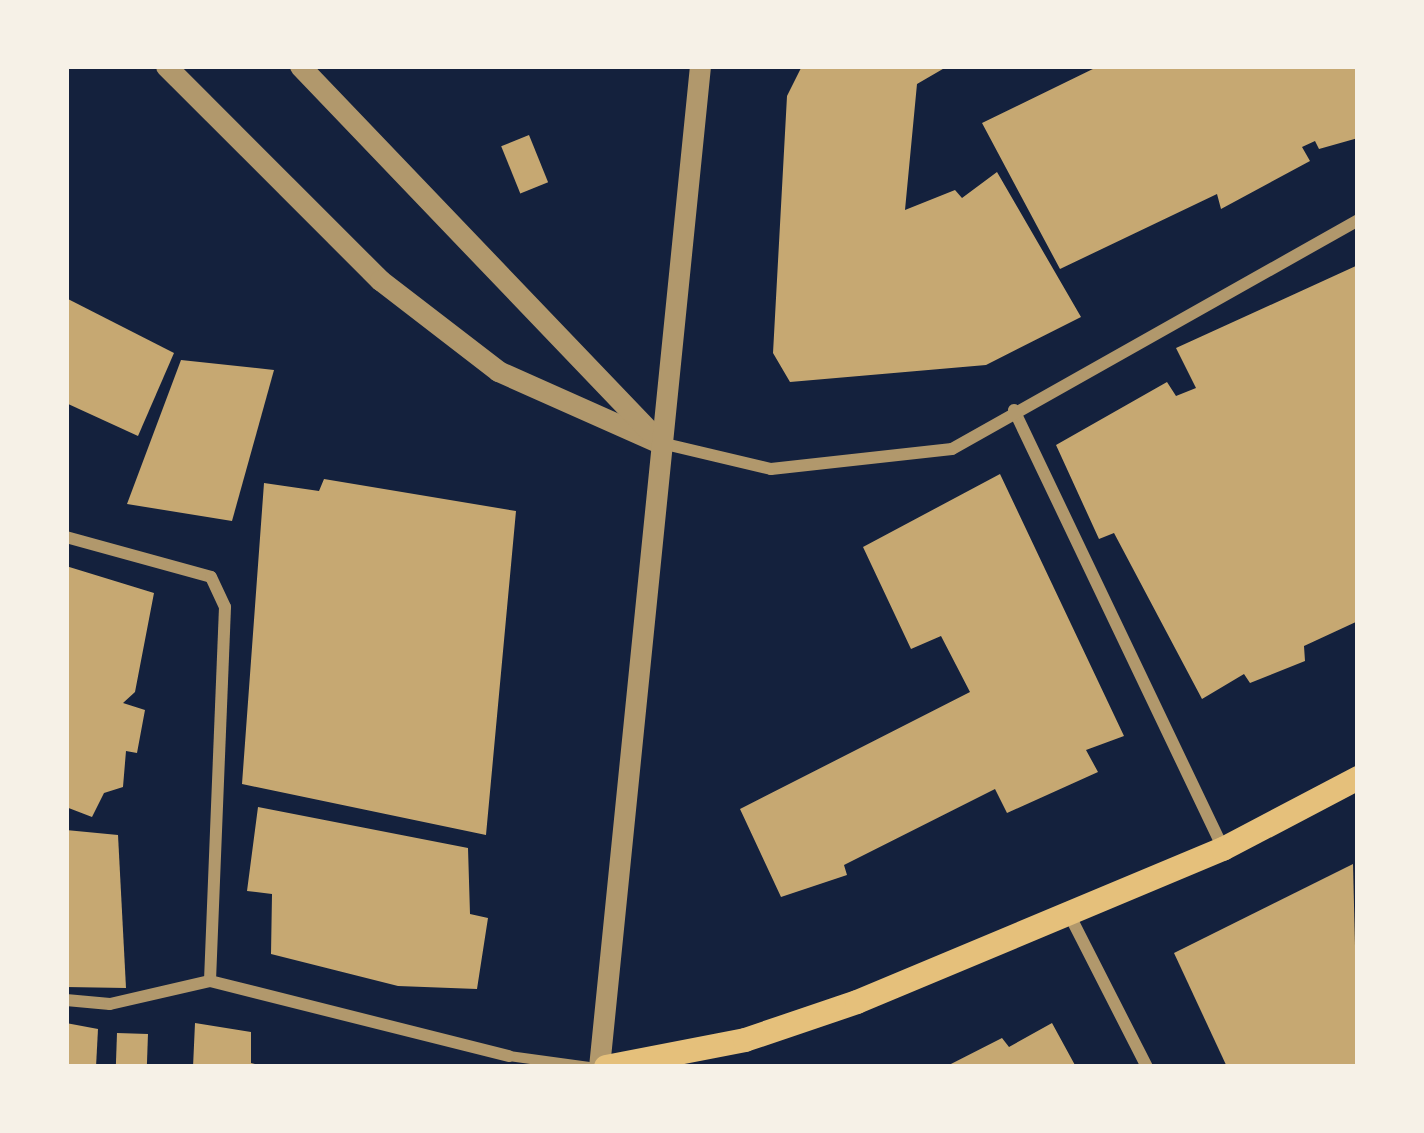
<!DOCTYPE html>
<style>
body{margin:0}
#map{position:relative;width:1424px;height:1133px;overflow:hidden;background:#14213d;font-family:"Times New Roman",serif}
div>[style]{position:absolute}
.building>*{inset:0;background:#c6a872;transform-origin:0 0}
.pedestrian>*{height:10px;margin:-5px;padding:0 5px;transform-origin:5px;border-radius:5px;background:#b1986c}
.minor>*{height:12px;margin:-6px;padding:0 6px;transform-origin:6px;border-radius:6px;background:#b1986c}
.tertiary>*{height:21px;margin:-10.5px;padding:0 10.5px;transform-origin:10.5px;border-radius:10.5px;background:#b1986c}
.secondary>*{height:24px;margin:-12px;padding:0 12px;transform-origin:12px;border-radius:12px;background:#e5c07b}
span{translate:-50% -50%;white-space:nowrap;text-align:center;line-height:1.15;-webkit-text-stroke:12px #f6f1e7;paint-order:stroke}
.frame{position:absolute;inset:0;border:69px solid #f6f1e7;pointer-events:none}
</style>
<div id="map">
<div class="building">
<i style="clip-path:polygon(802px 66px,948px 66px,917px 84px,905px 210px,955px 190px,962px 198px,997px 172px,1081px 317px,986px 365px,790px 382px,773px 353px,787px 96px)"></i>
<i style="clip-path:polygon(1099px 66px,1358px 66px,1358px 138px,1319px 149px,1315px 141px,1302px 147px,1310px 161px,1221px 209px,1217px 194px,1060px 269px,982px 123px)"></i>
<i style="left:529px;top:135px;width:51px;height:30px;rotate:68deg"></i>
<i style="clip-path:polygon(1358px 265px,1358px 621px,1304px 646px,1305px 661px,1250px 683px,1244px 674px,1202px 699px,1114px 533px,1099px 539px,1056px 445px,1167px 382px,1176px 396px,1196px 388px,1176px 348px)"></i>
<i style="clip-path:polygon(66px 298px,174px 353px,138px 436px,66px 403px)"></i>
<i style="clip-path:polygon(181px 360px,274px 370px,232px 521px,127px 504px)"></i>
<i style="clip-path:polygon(1000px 474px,1124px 736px,1086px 750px,1098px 772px,1007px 813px,995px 789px,844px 865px,847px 875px,781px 897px,740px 809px,970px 692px,941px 636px,911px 649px,863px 547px)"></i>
<i style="clip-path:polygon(324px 479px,516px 511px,486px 835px,242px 784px,264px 483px,319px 491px)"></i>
<i style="clip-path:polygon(66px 566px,154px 593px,135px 692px,123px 703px,145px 710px,137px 753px,126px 751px,123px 787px,104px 793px,92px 817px,66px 807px)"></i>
<i style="clip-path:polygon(258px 807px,468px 848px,470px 914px,488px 918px,477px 989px,398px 986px,271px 954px,272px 894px,247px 891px)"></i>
<i style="clip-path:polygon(66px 830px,118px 835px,126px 988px,66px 987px)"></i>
<i style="clip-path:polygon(1353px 864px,1358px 1067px,1227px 1067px,1174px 953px)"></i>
<i style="clip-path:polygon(66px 1023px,98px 1029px,96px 1067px,66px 1067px)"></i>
<i style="clip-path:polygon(195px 1023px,251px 1032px,251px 1063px,268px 1067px,193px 1067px)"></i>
<i style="clip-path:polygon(1052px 1023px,1076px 1067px,945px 1067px,1002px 1038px,1009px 1047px)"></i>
<i style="left:117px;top:1033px;width:31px;height:34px;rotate:2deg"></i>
</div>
<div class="pedestrian">
<i style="left:509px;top:1056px;width:81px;rotate:7.8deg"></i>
</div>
<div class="minor">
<i style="left:1014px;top:410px;width:486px;rotate:64.5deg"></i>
<i style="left:661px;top:443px;width:113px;rotate:13.3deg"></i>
<i style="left:771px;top:469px;width:182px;rotate:-6.3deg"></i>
<i style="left:952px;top:449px;width:466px;rotate:-29.4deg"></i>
<i style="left:66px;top:537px;width:150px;rotate:15.4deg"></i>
<i style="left:211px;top:577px;width:33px;rotate:65deg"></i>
<i style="left:225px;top:607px;width:374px;rotate:92.3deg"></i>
<i style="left:1070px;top:916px;width:169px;rotate:63deg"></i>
<i style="left:66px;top:1000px;width:44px;rotate:5.2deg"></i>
<i style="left:110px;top:1004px;width:103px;rotate:-13deg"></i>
<i style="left:210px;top:981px;width:308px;rotate:14.1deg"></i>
</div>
<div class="tertiary">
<i style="left:166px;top:66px;width:303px;rotate:45deg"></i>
<i style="left:380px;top:280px;width:149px;rotate:37.6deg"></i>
<i style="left:498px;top:371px;width:177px;rotate:24deg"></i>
<i style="left:300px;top:66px;width:515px;rotate:46.26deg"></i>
<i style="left:599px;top:1067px;width:1006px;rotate:-84.24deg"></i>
</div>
<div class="secondary">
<i style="left:606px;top:1067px;width:142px;rotate:-11deg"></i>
<i style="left:745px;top:1040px;width:118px;rotate:-18.7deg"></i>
<i style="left:857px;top:1002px;width:397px;rotate:-22.7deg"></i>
<i style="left:1223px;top:849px;width:153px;rotate:-27.7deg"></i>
</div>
<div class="frame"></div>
</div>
